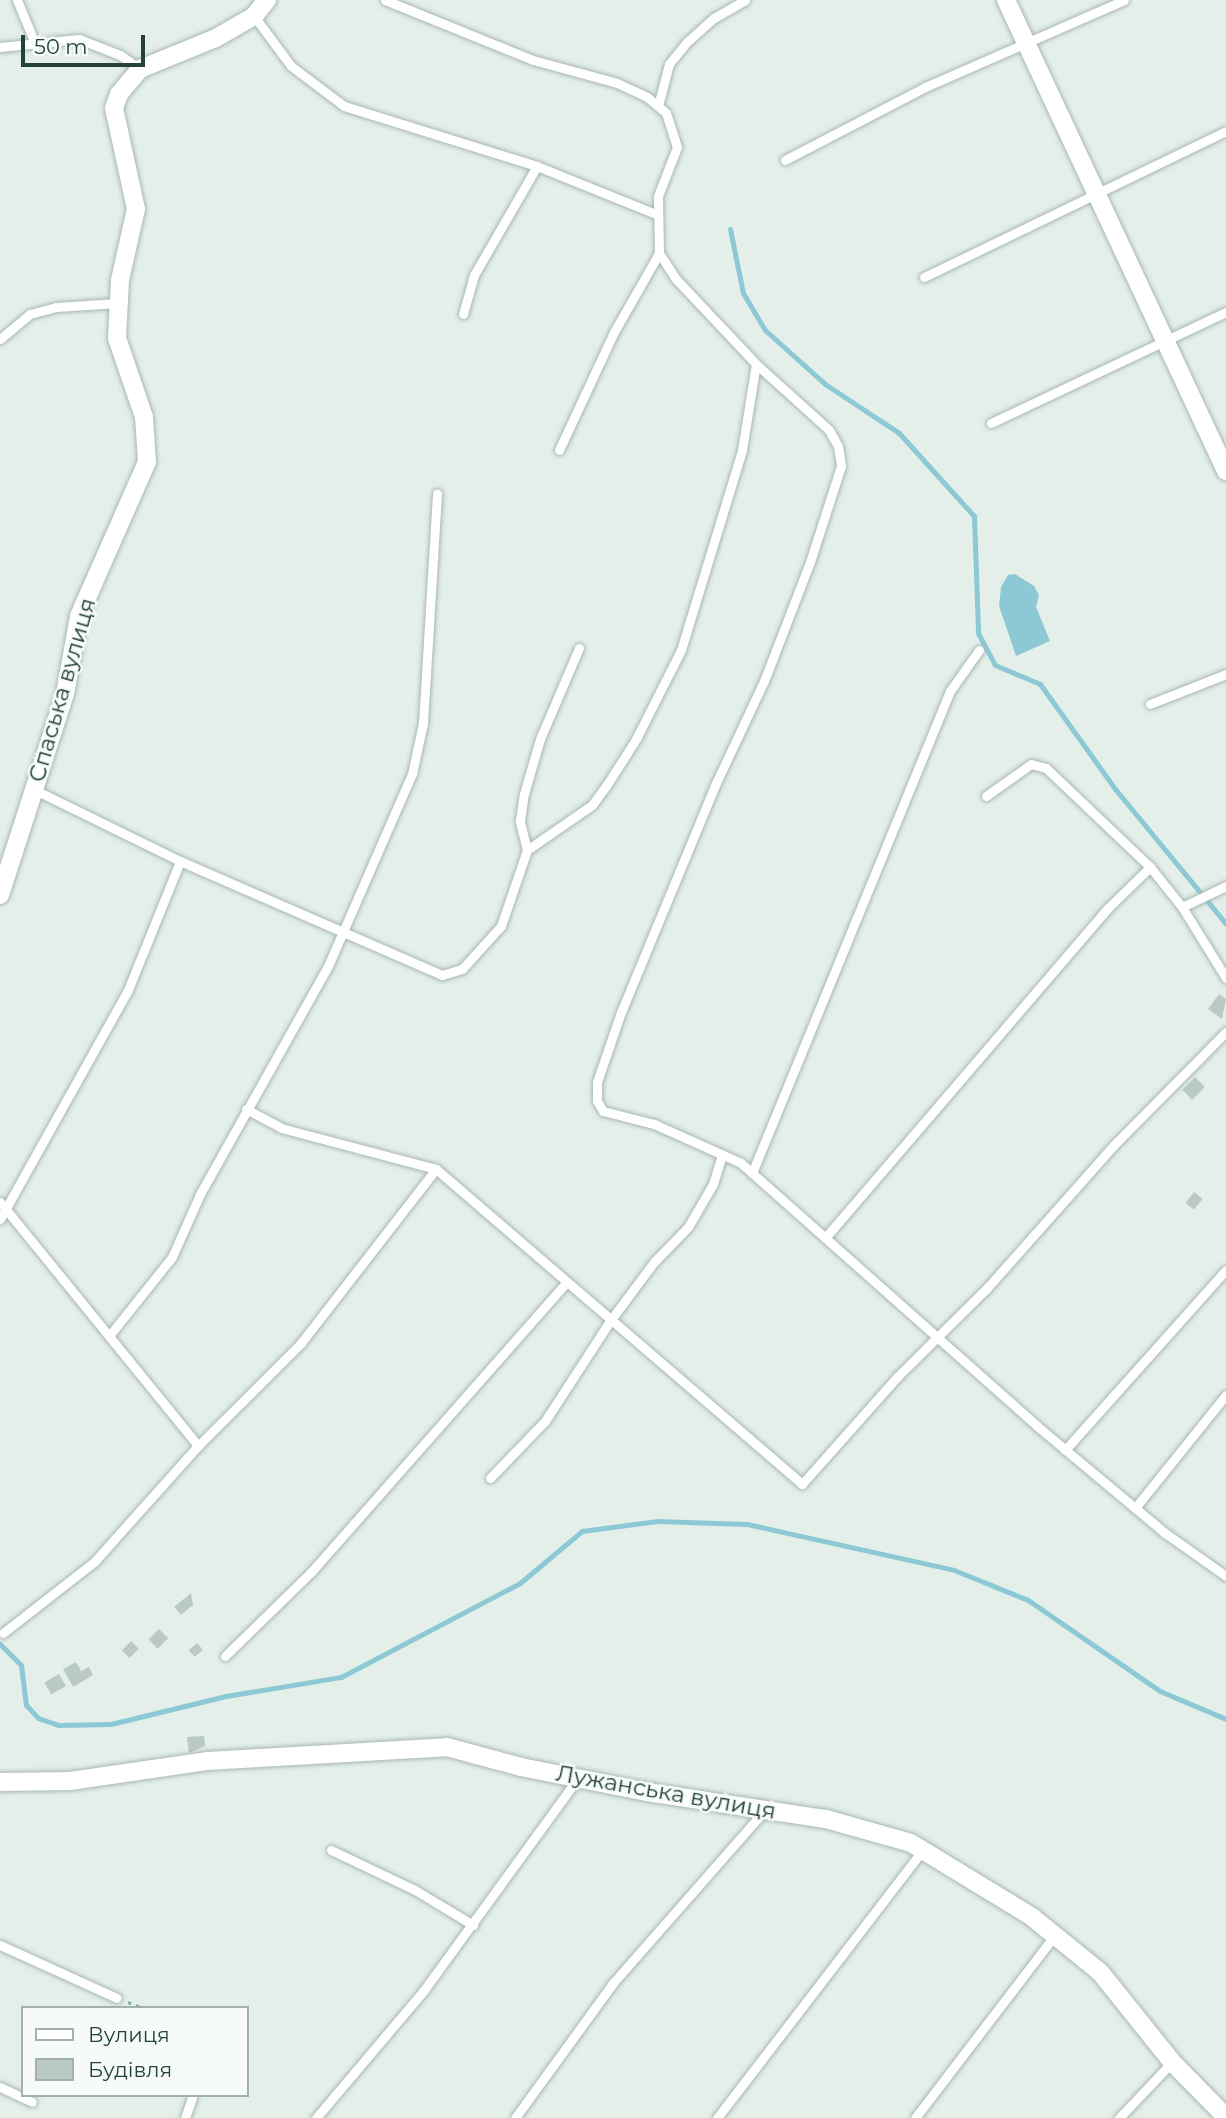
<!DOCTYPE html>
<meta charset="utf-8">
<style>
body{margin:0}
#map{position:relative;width:1226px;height:2118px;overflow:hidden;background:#e5efea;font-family:Montserrat,sans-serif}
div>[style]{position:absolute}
.water>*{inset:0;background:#8cc9d5}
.stream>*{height:5px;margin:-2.5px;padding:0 2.5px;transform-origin:2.5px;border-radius:2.5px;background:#8cc9d5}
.building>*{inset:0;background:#bacac3;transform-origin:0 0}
.path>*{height:2.5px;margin-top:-1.25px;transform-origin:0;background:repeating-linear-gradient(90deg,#85b3a5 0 3.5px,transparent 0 8.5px)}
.roads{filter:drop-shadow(0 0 2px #a7b8b2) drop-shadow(0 0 2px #a7b8b2)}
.lane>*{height:9px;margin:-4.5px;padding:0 4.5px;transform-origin:4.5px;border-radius:4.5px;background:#fff}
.street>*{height:18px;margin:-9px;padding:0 9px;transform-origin:9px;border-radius:9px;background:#fff}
span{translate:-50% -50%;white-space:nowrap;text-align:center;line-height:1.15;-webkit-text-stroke:5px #f6fbf8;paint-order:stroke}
.street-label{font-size:23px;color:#23423a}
.legend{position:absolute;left:21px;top:2006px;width:228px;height:91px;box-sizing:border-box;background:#f6fbf8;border:2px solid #a2b1ac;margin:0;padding:9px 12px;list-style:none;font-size:21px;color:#23423a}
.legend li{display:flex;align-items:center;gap:14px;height:35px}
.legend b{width:35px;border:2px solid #a2b1ac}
.scale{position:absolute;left:21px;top:35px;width:124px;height:32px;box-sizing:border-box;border:4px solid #23423a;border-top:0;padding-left:9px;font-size:21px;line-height:24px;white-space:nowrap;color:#23423a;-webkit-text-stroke:5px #f6fbf8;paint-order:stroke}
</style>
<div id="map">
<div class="water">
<i style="clip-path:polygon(1015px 574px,1034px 586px,1039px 595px,1036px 607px,1050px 641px,1016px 656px,999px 606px,1001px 587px,1008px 575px)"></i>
</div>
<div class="stream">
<i style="left:730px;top:229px;width:65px;rotate:78.5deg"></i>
<i style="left:743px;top:293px;width:43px;rotate:59.3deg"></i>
<i style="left:765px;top:330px;width:81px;rotate:42deg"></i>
<i style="left:825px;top:384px;width:89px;rotate:33.5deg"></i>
<i style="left:899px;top:433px;width:112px;rotate:47.9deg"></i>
<i style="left:974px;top:516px;width:117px;rotate:88deg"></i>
<i style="left:978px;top:633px;width:36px;rotate:62deg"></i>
<i style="left:995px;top:665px;width:49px;rotate:22.9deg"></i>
<i style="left:1040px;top:684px;width:130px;rotate:54.4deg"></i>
<i style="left:1116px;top:790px;width:173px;rotate:50.6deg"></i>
<i style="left:0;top:1644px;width:30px;rotate:45deg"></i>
<i style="left:21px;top:1665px;width:40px;rotate:82.9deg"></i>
<i style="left:26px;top:1705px;width:18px;rotate:47deg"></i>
<i style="left:38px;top:1718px;width:21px;rotate:19deg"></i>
<i style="left:58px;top:1725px;width:53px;rotate:-1.1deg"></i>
<i style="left:111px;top:1724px;width:118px;rotate:-13.7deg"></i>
<i style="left:226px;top:1696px;width:117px;rotate:-9.4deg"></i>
<i style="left:341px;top:1677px;width:202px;rotate:-27.7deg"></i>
<i style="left:520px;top:1583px;width:81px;rotate:-40deg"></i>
<i style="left:582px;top:1531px;width:76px;rotate:-7.6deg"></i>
<i style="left:657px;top:1521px;width:90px;rotate:1.9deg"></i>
<i style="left:747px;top:1524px;width:212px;rotate:12.5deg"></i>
<i style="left:954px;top:1570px;width:80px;rotate:22.1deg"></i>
<i style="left:1028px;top:1600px;width:160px;rotate:34.6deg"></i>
<i style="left:1160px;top:1691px;width:72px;rotate:23deg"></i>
</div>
<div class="building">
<i style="clip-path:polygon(1219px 994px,1226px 999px,1222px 1019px,1208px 1009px)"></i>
<i style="left:1195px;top:1077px;width:14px;height:18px;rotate:45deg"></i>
<i style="left:1194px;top:1192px;width:11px;height:14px;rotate:38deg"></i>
<i style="clip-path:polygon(191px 1593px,193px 1605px,181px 1615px,174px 1607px)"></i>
<i style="left:159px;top:1629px;width:13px;height:15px;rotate:45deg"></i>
<i style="left:131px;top:1641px;width:11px;height:13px;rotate:45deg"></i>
<i style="left:197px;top:1643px;width:9px;height:11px;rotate:49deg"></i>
<i style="clip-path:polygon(76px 1662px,81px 1671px,89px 1667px,93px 1675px,73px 1687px,63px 1669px)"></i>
<i style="left:59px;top:1674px;width:14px;height:17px;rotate:60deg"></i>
<i style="clip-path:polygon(204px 1736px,205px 1746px,189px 1753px,187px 1737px)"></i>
</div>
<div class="path">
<i style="left:128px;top:2002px;width:17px;rotate:21deg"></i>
</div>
<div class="roads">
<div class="lane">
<i style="left:17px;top:0;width:44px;rotate:67.5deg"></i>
<i style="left:385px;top:0;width:160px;rotate:22.1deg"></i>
<i style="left:533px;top:60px;width:87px;rotate:15.3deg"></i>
<i style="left:617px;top:83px;width:33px;rotate:25deg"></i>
<i style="left:647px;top:97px;width:25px;rotate:40deg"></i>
<i style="left:666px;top:113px;width:36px;rotate:72deg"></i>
<i style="left:677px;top:147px;width:53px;rotate:111.2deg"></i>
<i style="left:658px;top:196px;width:57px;rotate:89deg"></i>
<i style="left:659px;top:253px;width:31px;rotate:57deg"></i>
<i style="left:676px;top:279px;width:117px;rotate:46.7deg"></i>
<i style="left:756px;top:364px;width:98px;rotate:42.1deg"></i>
<i style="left:829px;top:430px;width:18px;rotate:61deg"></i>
<i style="left:838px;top:446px;width:20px;rotate:81deg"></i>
<i style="left:841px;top:466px;width:101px;rotate:107.9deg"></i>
<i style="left:810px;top:562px;width:128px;rotate:111.1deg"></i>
<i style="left:764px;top:681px;width:113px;rotate:115.2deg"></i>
<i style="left:716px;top:783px;width:248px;rotate:112.5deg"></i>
<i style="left:621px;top:1012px;width:74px;rotate:108.9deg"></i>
<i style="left:597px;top:1082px;width:19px;rotate:90deg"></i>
<i style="left:597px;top:1101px;width:12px;rotate:59deg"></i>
<i style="left:603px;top:1111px;width:53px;rotate:14.3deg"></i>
<i style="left:654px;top:1124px;width:95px;rotate:24.1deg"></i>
<i style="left:741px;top:1163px;width:396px;rotate:41.6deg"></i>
<i style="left:1037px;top:1426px;width:167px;rotate:39.9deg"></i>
<i style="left:1165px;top:1533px;width:75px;rotate:35.2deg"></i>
<i style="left:254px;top:16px;width:62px;rotate:53.5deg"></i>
<i style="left:291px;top:66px;width:66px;rotate:37deg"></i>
<i style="left:344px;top:106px;width:202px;rotate:17.3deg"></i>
<i style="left:537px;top:166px;width:128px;rotate:22deg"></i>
<i style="left:0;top:47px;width:79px;rotate:-5.8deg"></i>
<i style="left:79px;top:39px;width:44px;rotate:21.3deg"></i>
<i style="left:120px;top:55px;width:24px;rotate:35deg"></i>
<i style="left:658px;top:106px;width:43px;rotate:-75.3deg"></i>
<i style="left:669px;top:64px;width:28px;rotate:-51deg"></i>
<i style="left:687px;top:42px;width:36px;rotate:-42deg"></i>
<i style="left:714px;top:18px;width:36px;rotate:-30deg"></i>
<i style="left:785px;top:160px;width:158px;rotate:-27.5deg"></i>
<i style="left:925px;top:87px;width:217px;rotate:-23.6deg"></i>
<i style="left:924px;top:277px;width:335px;rotate:-25.8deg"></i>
<i style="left:463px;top:314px;width:41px;rotate:-74.2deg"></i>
<i style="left:474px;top:275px;width:126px;rotate:-60deg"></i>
<i style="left:0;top:339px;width:39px;rotate:-40deg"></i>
<i style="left:30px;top:314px;width:27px;rotate:-15deg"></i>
<i style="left:56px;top:307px;width:62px;rotate:-3.7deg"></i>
<i style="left:991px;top:423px;width:260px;rotate:-25.3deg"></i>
<i style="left:559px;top:450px;width:130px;rotate:-65deg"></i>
<i style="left:614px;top:332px;width:91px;rotate:-60.3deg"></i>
<i style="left:1150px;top:704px;width:82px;rotate:-21.5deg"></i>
<i style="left:35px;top:790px;width:161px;rotate:26.1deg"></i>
<i style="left:180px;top:861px;width:286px;rotate:23.5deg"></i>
<i style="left:442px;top:975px;width:21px;rotate:-17deg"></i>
<i style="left:462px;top:969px;width:58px;rotate:-47.8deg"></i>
<i style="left:501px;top:926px;width:80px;rotate:-71.1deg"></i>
<i style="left:527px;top:850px;width:79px;rotate:-34.7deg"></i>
<i style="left:592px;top:805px;width:24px;rotate:-54deg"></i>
<i style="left:606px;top:786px;width:56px;rotate:-57.4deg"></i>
<i style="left:636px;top:739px;width:100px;rotate:-63.2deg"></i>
<i style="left:681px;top:650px;width:209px;rotate:-73deg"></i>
<i style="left:742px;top:450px;width:87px;rotate:-80.8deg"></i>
<i style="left:986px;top:796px;width:55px;rotate:-35.4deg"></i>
<i style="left:1031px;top:764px;width:16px;rotate:15deg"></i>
<i style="left:1046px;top:768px;width:144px;rotate:43.6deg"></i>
<i style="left:1150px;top:867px;width:51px;rotate:51.3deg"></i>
<i style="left:1182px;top:907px;width:84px;rotate:58.2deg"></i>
<i style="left:527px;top:850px;width:30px;rotate:-104deg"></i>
<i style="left:520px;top:821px;width:27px;rotate:-82deg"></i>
<i style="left:524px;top:794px;width:57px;rotate:-73.8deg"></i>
<i style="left:540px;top:739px;width:99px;rotate:-66.8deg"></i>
<i style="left:1182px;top:907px;width:49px;rotate:-25.5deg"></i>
<i style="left:246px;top:1109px;width:40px;rotate:28deg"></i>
<i style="left:281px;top:1128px;width:160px;rotate:14.8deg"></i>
<i style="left:436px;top:1169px;width:483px;rotate:40.7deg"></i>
<i style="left:802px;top:1484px;width:143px;rotate:-48.4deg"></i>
<i style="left:897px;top:1377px;width:127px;rotate:-44.7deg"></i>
<i style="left:987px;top:1288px;width:190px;rotate:-48.4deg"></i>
<i style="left:1113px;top:1146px;width:161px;rotate:-45.3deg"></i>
<i style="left:752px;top:1173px;width:521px;rotate:-67.67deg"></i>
<i style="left:950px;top:691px;width:50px;rotate:-54.7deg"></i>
<i style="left:0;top:1202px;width:314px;rotate:50.9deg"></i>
<i style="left:0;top:1219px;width:262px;rotate:-60.8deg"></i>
<i style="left:128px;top:990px;width:139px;rotate:-68deg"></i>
<i style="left:825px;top:1238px;width:435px;rotate:-49.4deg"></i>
<i style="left:1108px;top:908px;width:59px;rotate:-44.3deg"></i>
<i style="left:109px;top:1336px;width:101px;rotate:-51.4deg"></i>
<i style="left:172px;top:1257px;width:69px;rotate:-66deg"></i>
<i style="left:200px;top:1194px;width:261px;rotate:-60.7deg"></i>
<i style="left:328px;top:966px;width:210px;rotate:-66.4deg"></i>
<i style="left:412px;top:774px;width:52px;rotate:-77.8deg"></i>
<i style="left:423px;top:723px;width:230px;rotate:-86.5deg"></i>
<i style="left:1065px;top:1450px;width:241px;rotate:-48.2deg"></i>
<i style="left:490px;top:1478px;width:79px;rotate:-46deg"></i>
<i style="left:545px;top:1421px;width:119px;rotate:-57deg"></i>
<i style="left:610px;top:1321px;width:74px;rotate:-53.3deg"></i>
<i style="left:654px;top:1262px;width:49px;rotate:-45.8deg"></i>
<i style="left:688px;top:1227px;width:50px;rotate:-59.8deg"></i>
<i style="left:713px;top:1184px;width:31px;rotate:-73deg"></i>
<i style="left:1135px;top:1508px;width:145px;rotate:-51.2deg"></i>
<i style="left:3px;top:1633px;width:117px;rotate:-38deg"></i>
<i style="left:95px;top:1561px;width:154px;rotate:-48.2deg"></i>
<i style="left:198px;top:1446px;width:146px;rotate:-45deg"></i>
<i style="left:301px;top:1343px;width:220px;rotate:-52.2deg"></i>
<i style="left:225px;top:1656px;width:122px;rotate:-44.3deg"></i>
<i style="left:312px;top:1571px;width:383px;rotate:-48.6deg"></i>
<i style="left:331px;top:1850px;width:93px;rotate:25.5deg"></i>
<i style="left:415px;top:1890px;width:68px;rotate:31.1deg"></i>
<i style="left:0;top:1945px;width:128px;rotate:24.4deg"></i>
<i style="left:0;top:2087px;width:35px;rotate:25deg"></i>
<i style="left:185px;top:2118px;width:24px;rotate:-71deg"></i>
<i style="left:316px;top:2118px;width:167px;rotate:-49.8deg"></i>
<i style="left:424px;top:1990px;width:262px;rotate:-54deg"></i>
<i style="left:515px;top:2118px;width:167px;rotate:-54deg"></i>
<i style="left:613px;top:1983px;width:229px;rotate:-48.7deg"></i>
<i style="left:717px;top:2118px;width:337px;rotate:-52.5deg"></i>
<i style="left:915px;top:2118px;width:230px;rotate:-52.6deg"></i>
<i style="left:1119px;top:2118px;width:77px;rotate:-46.6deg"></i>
</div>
<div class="street">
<i style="left:1006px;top:0;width:520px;rotate:64.96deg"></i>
<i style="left:0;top:895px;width:211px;rotate:-72.1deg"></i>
<i style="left:65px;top:694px;width:79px;rotate:-79.8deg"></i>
<i style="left:79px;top:616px;width:168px;rotate:-66.2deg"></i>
<i style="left:147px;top:462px;width:45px;rotate:-93.8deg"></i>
<i style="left:144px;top:417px;width:83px;rotate:-108.9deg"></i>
<i style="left:117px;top:338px;width:58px;rotate:-87deg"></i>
<i style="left:120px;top:280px;width:73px;rotate:-77.3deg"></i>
<i style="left:136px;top:209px;width:103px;rotate:-102.3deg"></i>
<i style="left:114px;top:108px;width:15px;rotate:-70deg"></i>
<i style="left:119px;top:94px;width:33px;rotate:-50deg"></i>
<i style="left:140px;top:69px;width:82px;rotate:-22.2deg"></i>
<i style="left:216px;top:38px;width:44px;rotate:-30.1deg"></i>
<i style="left:254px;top:16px;width:21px;rotate:-51deg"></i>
<i style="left:0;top:1782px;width:70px;rotate:-0.8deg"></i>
<i style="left:70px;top:1781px;width:138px;rotate:-8.3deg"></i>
<i style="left:207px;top:1761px;width:240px;rotate:-3.3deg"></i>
<i style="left:447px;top:1747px;width:77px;rotate:15.1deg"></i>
<i style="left:521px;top:1767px;width:128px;rotate:11.2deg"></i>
<i style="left:647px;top:1792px;width:181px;rotate:8.6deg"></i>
<i style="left:826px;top:1819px;width:88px;rotate:15.8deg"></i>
<i style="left:911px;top:1843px;width:142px;rotate:31.4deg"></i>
<i style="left:1032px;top:1917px;width:87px;rotate:39deg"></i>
<i style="left:1100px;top:1972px;width:115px;rotate:51.3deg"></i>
<i style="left:1172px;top:2062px;width:77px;rotate:45.5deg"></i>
</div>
</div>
<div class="street-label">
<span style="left:62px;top:690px;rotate:-74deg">Спаська вулиця</span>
<span style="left:666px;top:1792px;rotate:10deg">Лужанська вулиця</span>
</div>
<ul class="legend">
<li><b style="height:9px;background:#fff"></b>Вулиця</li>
<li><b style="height:19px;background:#bacac3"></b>Будівля</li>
</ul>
<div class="scale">50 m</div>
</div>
